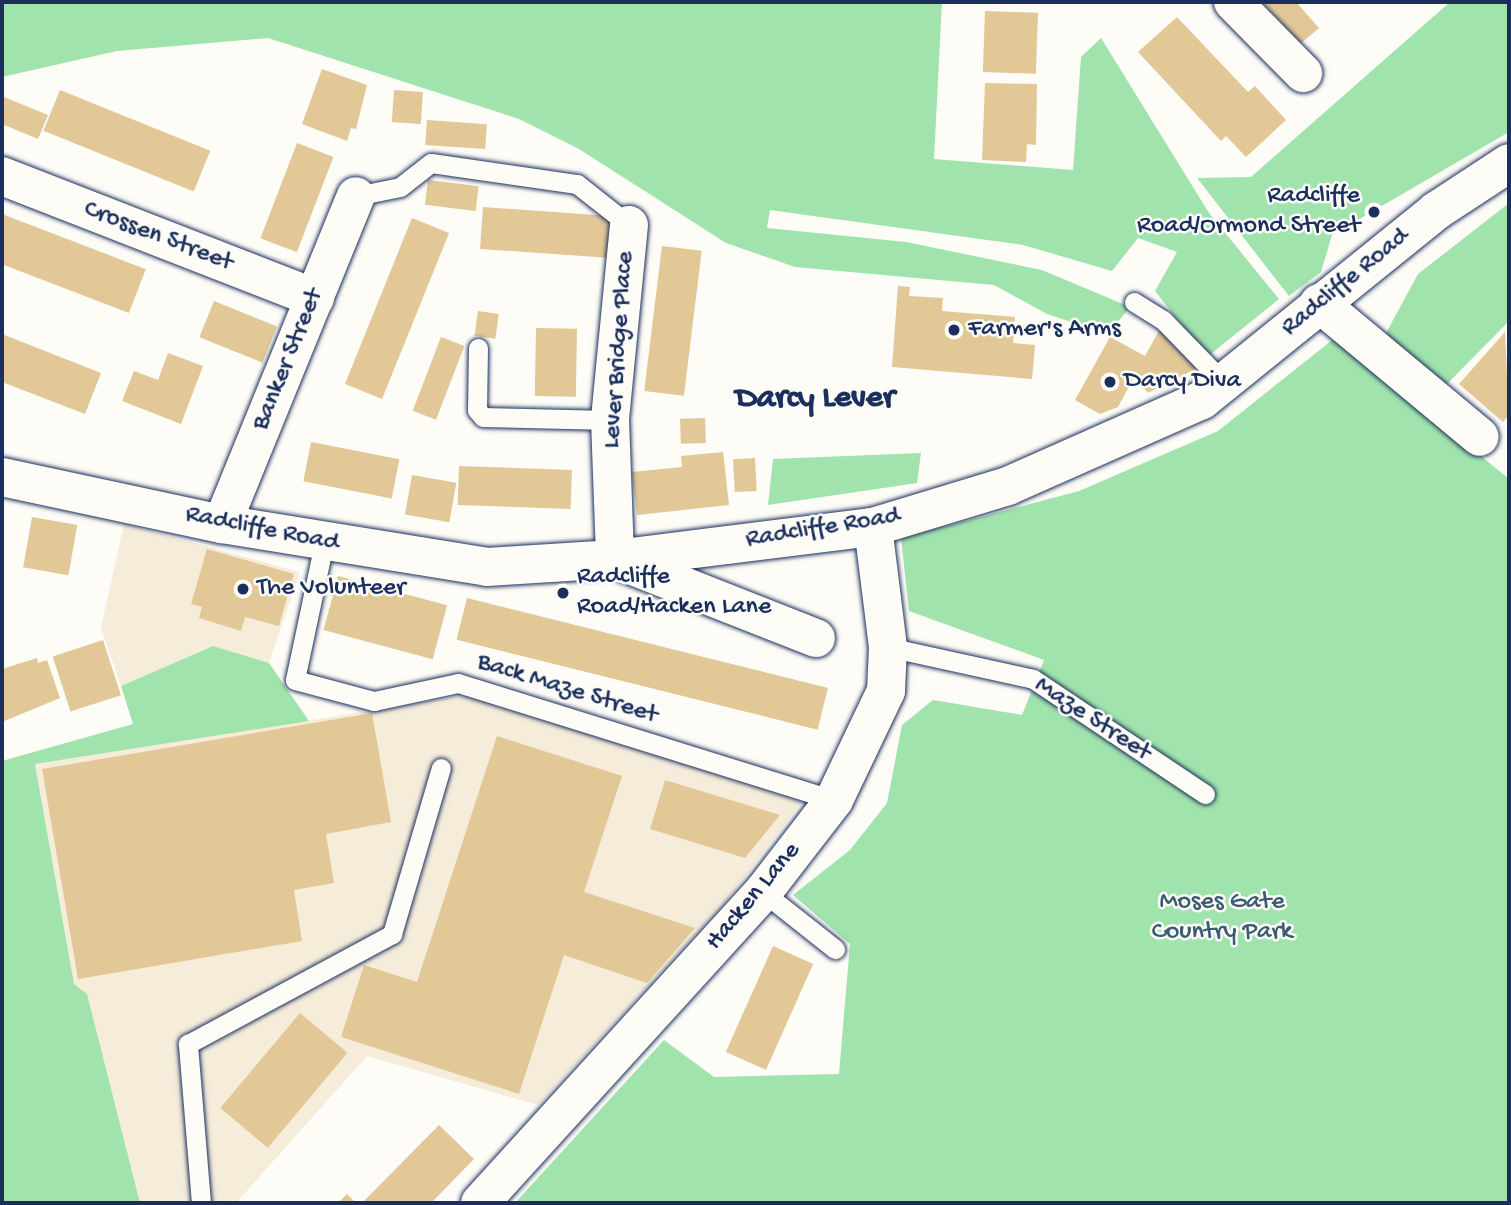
<!DOCTYPE html>
<style>
body{margin:0}
#map{position:relative;width:1511px;height:1205px;overflow:hidden;background:#fdfcf7;font-family:"Gochi Hand",sans-serif}
div>[style]{position:absolute}
.built>*{inset:0;background:#f5ecda}
.green>*{inset:0;background:#a1e3ad}
.building>*{inset:0;background:#e2c797;transform-origin:0 0}
.roads{filter:drop-shadow(0 0 2px #1b2f5e) drop-shadow(0 0 2px #1b2f5e)}
.service>*{height:19px;margin:-9.5px;padding:0 9.5px;transform-origin:9.5px;border-radius:9.5px;background:#fdfcf7}
.minor>*{height:38px;margin:-19px;padding:0 19px;transform-origin:19px;border-radius:19px;background:#fdfcf7}
.tertiary>*{height:38px;margin:-19px;padding:0 19px;transform-origin:19px;border-radius:19px;background:#fdfcf7}
.secondary>*{height:38px;margin:-19px;padding:0 19px;transform-origin:19px;border-radius:19px;background:#fdfcf7}
.dots>*{width:19px;height:19px;translate:-50% -50%;box-sizing:border-box;border:4px solid #fdfcf7;border-radius:50%}
span{translate:-50% -50%;white-space:nowrap;text-align:center;line-height:1.15;-webkit-text-stroke:5px #fdfcf7;paint-order:stroke}
.poi-label{font-size:26px;color:#1b2f5e}
.right{translate:-100% -50%;text-align:right}
.left{translate:0 -50%;text-align:left}
.street-label{font-size:26px;color:#1b2f5e}
.park-label{font-size:26px;color:#3c5c72}
.district-label{font-size:33px;color:#1b2f5e;font-weight:700}
.frame{position:absolute;inset:0;border:4px solid #1b2f5e;pointer-events:none}
</style>
<div id="map">
<div class="built">
<i style="clip-path:polygon(124px 524px,300px 572px,269px 663px,213px 646px,121px 686px,101px 628px)"></i>
<i style="clip-path:polygon(469px 695px,803px 800px,723px 905px,538px 1105px,367px 1056px,236px 1203px,140px 1203px,87px 995px,74px 984px,35px 764px)"></i>
</div>
<div class="green">
<i style="clip-path:polygon(2px 2px,942px 2px,934px 159px,1073px 170px,1081px 57px,1101px 38px,1209px 213px,1279px 299px,1207px 357px,1155px 291px,1177px 252px,1138px 238px,1112px 271px,1023px 245px,770px 210px,767px 228px,906px 242px,1042px 270px,1130px 307px,1108px 334px,1047px 314px,994px 285px,795px 267px,726px 243px,579px 149px,519px 119px,268px 38px,117px 51px,2px 77px)"></i>
<i style="clip-path:polygon(1450px 2px,1509px 2px,1509px 132px,1332px 235px,1321px 272px,1289px 296px,1197px 178px,1251px 177px)"></i>
<i style="clip-path:polygon(1509px 203px,1509px 321px,1447px 384px,1385px 335px,1418px 274px)"></i>
<i style="clip-path:polygon(1336px 337px,1509px 479px,1509px 1203px,515px 1203px,664px 1040px,714px 1077px,839px 1074px,850px 944px,793px 895px,850px 850px,887px 803px,902px 725px,933px 700px,1022px 715px,1044px 660px,909px 611px,901px 538px,1079px 491px,1218px 431px)"></i>
<i style="clip-path:polygon(921px 453px,917px 483px,768px 505px,773px 459px)"></i>
<i style="clip-path:polygon(213px 646px,269px 663px,309px 721px,35px 764px,74px 984px,87px 994px,140px 1203px,2px 1203px,2px 761px,133px 724px,121px 686px)"></i>
</div>
<div class="building">
<i style="clip-path:polygon(1262px 2px,1296px 2px,1319px 28px,1300px 44px)"></i>
<i style="left:985px;top:11px;width:53px;height:61px;rotate:2deg"></i>
<i style="clip-path:polygon(1177px 17px,1248px 92px,1255px 86px,1286px 120px,1246px 157px,1226px 136px,1221px 141px,1138px 52px)"></i>
<i style="clip-path:polygon(322px 69px,367px 85px,356px 129px,351px 128px,347px 141px,302px 124px)"></i>
<i style="clip-path:polygon(985px 83px,1037px 84px,1036px 145px,1027px 144px,1026px 162px,982px 160px)"></i>
<i style="left:60px;top:90px;width:162px;height:44px;rotate:22deg"></i>
<i style="left:394px;top:90px;width:29px;height:32px;rotate:4deg"></i>
<i style="clip-path:polygon(4px 97px,48px 115px,38px 139px,2px 124px)"></i>
<i style="left:427px;top:120px;width:60px;height:25px;rotate:4deg"></i>
<i style="left:297px;top:143px;width:39px;height:102px;rotate:21deg"></i>
<i style="left:428px;top:180px;width:51px;height:25px;rotate:7deg"></i>
<i style="left:483px;top:207px;width:128px;height:42px;rotate:4deg"></i>
<i style="left:2px;top:214px;width:154px;height:47px;rotate:21deg"></i>
<i style="left:412px;top:218px;width:40px;height:179px;rotate:22deg"></i>
<i style="left:662px;top:246px;width:40px;height:146px;rotate:7deg"></i>
<i style="clip-path:polygon(898px 286px,910px 287px,909px 296px,943px 298px,942px 311px,1015px 317px,1013px 343px,1035px 345px,1032px 379px,892px 367px)"></i>
<i style="left:214px;top:301px;width:68px;height:39px;rotate:22deg"></i>
<i style="left:478px;top:311px;width:21px;height:25px;rotate:8deg"></i>
<i style="left:536px;top:328px;width:41px;height:68px;rotate:1deg"></i>
<i style="clip-path:polygon(1160px 329px,1197px 368px,1148px 393px,1134px 377px,1118px 407px,1100px 414px,1075px 400px,1110px 337px,1145px 356px)"></i>
<i style="clip-path:polygon(1505px 332px,1509px 415px,1503px 422px,1459px 384px)"></i>
<i style="clip-path:polygon(2px 334px,101px 373px,85px 414px,2px 382px)"></i>
<i style="left:441px;top:337px;width:25px;height:79px;rotate:21deg"></i>
<i style="clip-path:polygon(168px 353px,203px 366px,181px 424px,122px 401px,134px 371px,158px 380px)"></i>
<i style="left:705px;top:418px;width:25px;height:25px;rotate:88deg"></i>
<i style="left:311px;top:442px;width:90px;height:40px;rotate:11deg"></i>
<i style="clip-path:polygon(723px 452px,729px 505px,637px 515px,632px 472px,682px 467px,681px 456px)"></i>
<i style="left:755px;top:458px;width:33px;height:22px;rotate:87deg"></i>
<i style="left:459px;top:466px;width:113px;height:39px;rotate:2deg"></i>
<i style="left:412px;top:475px;width:45px;height:40px;rotate:10deg"></i>
<i style="left:32px;top:517px;width:46px;height:51px;rotate:10deg"></i>
<i style="clip-path:polygon(207px 549px,294px 574px,279px 626px,245px 617px,241px 631px,199px 618px,202px 607px,191px 604px)"></i>
<i style="left:338px;top:576px;width:113px;height:56px;rotate:15deg"></i>
<i style="left:467px;top:598px;width:372px;height:43px;rotate:14deg"></i>
<i style="left:103px;top:640px;width:58px;height:53px;rotate:72deg"></i>
<i style="clip-path:polygon(37px 658px,38px 663px,47px 660px,60px 698px,2px 722px,2px 669px)"></i>
<i style="clip-path:polygon(372px 713px,391px 822px,326px 834px,334px 883px,294px 890px,302px 941px,78px 979px,42px 769px)"></i>
<i style="clip-path:polygon(497px 736px,622px 776px,584px 892px,695px 928px,647px 983px,564px 955px,519px 1094px,341px 1037px,364px 965px,417px 982px)"></i>
<i style="clip-path:polygon(665px 780px,780px 815px,745px 858px,650px 829px)"></i>
<i style="left:773px;top:946px;width:44px;height:116px;rotate:24deg"></i>
<i style="left:300px;top:1013px;width:62px;height:124px;rotate:40deg"></i>
<i style="clip-path:polygon(439px 1125px,474px 1159px,436px 1198px,431px 1203px,362px 1203px)"></i>
<i style="clip-path:polygon(347px 1194px,356px 1203px,338px 1203px)"></i>
</div>
<div class="roads">
<div class="service">
<i style="left:356px;top:196px;width:45px;rotate:-11.6deg"></i>
<i style="left:400px;top:187px;width:39px;rotate:-38deg"></i>
<i style="left:431px;top:163px;width:148px;rotate:8.2deg"></i>
<i style="left:577px;top:184px;width:66px;rotate:38.3deg"></i>
<i style="left:1134px;top:302px;width:34px;rotate:32deg"></i>
<i style="left:1163px;top:320px;width:88px;rotate:45.9deg"></i>
<i style="left:478px;top:348px;width:62px;rotate:90.9deg"></i>
<i style="left:477px;top:410px;width:9px;rotate:49deg"></i>
<i style="left:483px;top:417px;width:127px;rotate:1.4deg"></i>
<i style="left:324px;top:543px;width:140px;rotate:102deg"></i>
<i style="left:295px;top:680px;width:82px;rotate:14.9deg"></i>
<i style="left:374px;top:701px;width:86px;rotate:-12.1deg"></i>
<i style="left:458px;top:683px;width:394px;rotate:17.3deg"></i>
<i style="left:888px;top:647px;width:148px;rotate:12.4deg"></i>
<i style="left:1033px;top:679px;width:207px;rotate:33.8deg"></i>
<i style="left:763px;top:892px;width:92px;rotate:38.4deg"></i>
<i style="left:201px;top:1203px;width:160px;rotate:-94.7deg"></i>
<i style="left:188px;top:1044px;width:232px;rotate:-28.3deg"></i>
<i style="left:392px;top:934px;width:173px;rotate:-73.6deg"></i>
</div>
<div class="minor">
<i style="left:1233px;top:2px;width:100px;rotate:45.4deg"></i>
<i style="left:2px;top:176px;width:336px;rotate:21.3deg"></i>
<i style="left:629px;top:225px;width:196px;rotate:95.6deg"></i>
<i style="left:610px;top:420px;width:139px;rotate:87.9deg"></i>
<i style="left:615px;top:559px;width:216px;rotate:21.5deg"></i>
<i style="left:1319px;top:303px;width:209px;rotate:39.8deg"></i>
<i style="left:222px;top:524px;width:354px;rotate:-67.8deg"></i>
</div>
<div class="tertiary">
<i style="left:480px;top:1203px;width:420px;rotate:-47.7deg"></i>
<i style="left:763px;top:892px;width:116px;rotate:-52.3deg"></i>
<i style="left:834px;top:800px;width:121px;rotate:-64.5deg"></i>
<i style="left:886px;top:691px;width:44px;rotate:-87.4deg"></i>
<i style="left:888px;top:647px;width:121px;rotate:-97.1deg"></i>
</div>
<div class="secondary">
<i style="left:2px;top:477px;width:225px;rotate:12.1deg"></i>
<i style="left:222px;top:524px;width:268px;rotate:9.2deg"></i>
<i style="left:487px;top:567px;width:128px;rotate:-3.6deg"></i>
<i style="left:615px;top:559px;width:260px;rotate:-7.1deg"></i>
<i style="left:873px;top:527px;width:141px;rotate:-16.9deg"></i>
<i style="left:1008px;top:486px;width:212px;rotate:-23.9deg"></i>
<i style="left:1202px;top:400px;width:301px;rotate:-38.9deg"></i>
<i style="left:1436px;top:211px;width:87px;rotate:-33.3deg"></i>
</div>
</div>
<div class="dots">
<i style="left:1374px;top:212px;background:#1b2f5e"></i>
<i style="left:954px;top:330px;background:#1b2f5e"></i>
<i style="left:1110px;top:382px;background:#1b2f5e"></i>
<i style="left:243px;top:589px;background:#1b2f5e"></i>
<i style="left:563px;top:593px;background:#1b2f5e"></i>
</div>
<div class="poi-label">
<span class="right" style="left:1360px;top:212px">Radcliffe<br>Road/Ormond Street</span>
<span class="left" style="left:968px;top:330px">Farmer's Arms</span>
<span class="left" style="left:1124px;top:382px">Darcy Diva</span>
<span class="left" style="left:577px;top:593px">Radcliffe<br>Road/Hacken Lane</span>
<span class="left" style="left:257px;top:589px">The Volunteer</span>
</div>
<div class="street-label">
<span style="left:158px;top:237px;rotate:21deg">Crossen Street</span>
<span style="left:1346px;top:283px;rotate:-39deg">Radcliffe Road</span>
<span style="left:620px;top:350px;rotate:-86deg">Lever Bridge Place</span>
<span style="left:289px;top:360px;rotate:-68deg">Banker Street</span>
<span style="left:823px;top:529px;rotate:-9deg">Radcliffe Road</span>
<span style="left:262px;top:530px;rotate:11deg">Radcliffe Road</span>
<span style="left:567px;top:690px;rotate:17deg">Back Maze Street</span>
<span style="left:1092px;top:720px;rotate:33deg">Maze Street</span>
<span style="left:754px;top:897px;rotate:-50deg">Hacken Lane</span>
</div>
<div class="park-label">
<span style="left:1222px;top:918px">Moses Gate<br>Country Park</span>
</div>
<div class="district-label">
<span style="left:815px;top:400px">Darcy Lever</span>
</div>
<div class="frame"></div>
</div>
